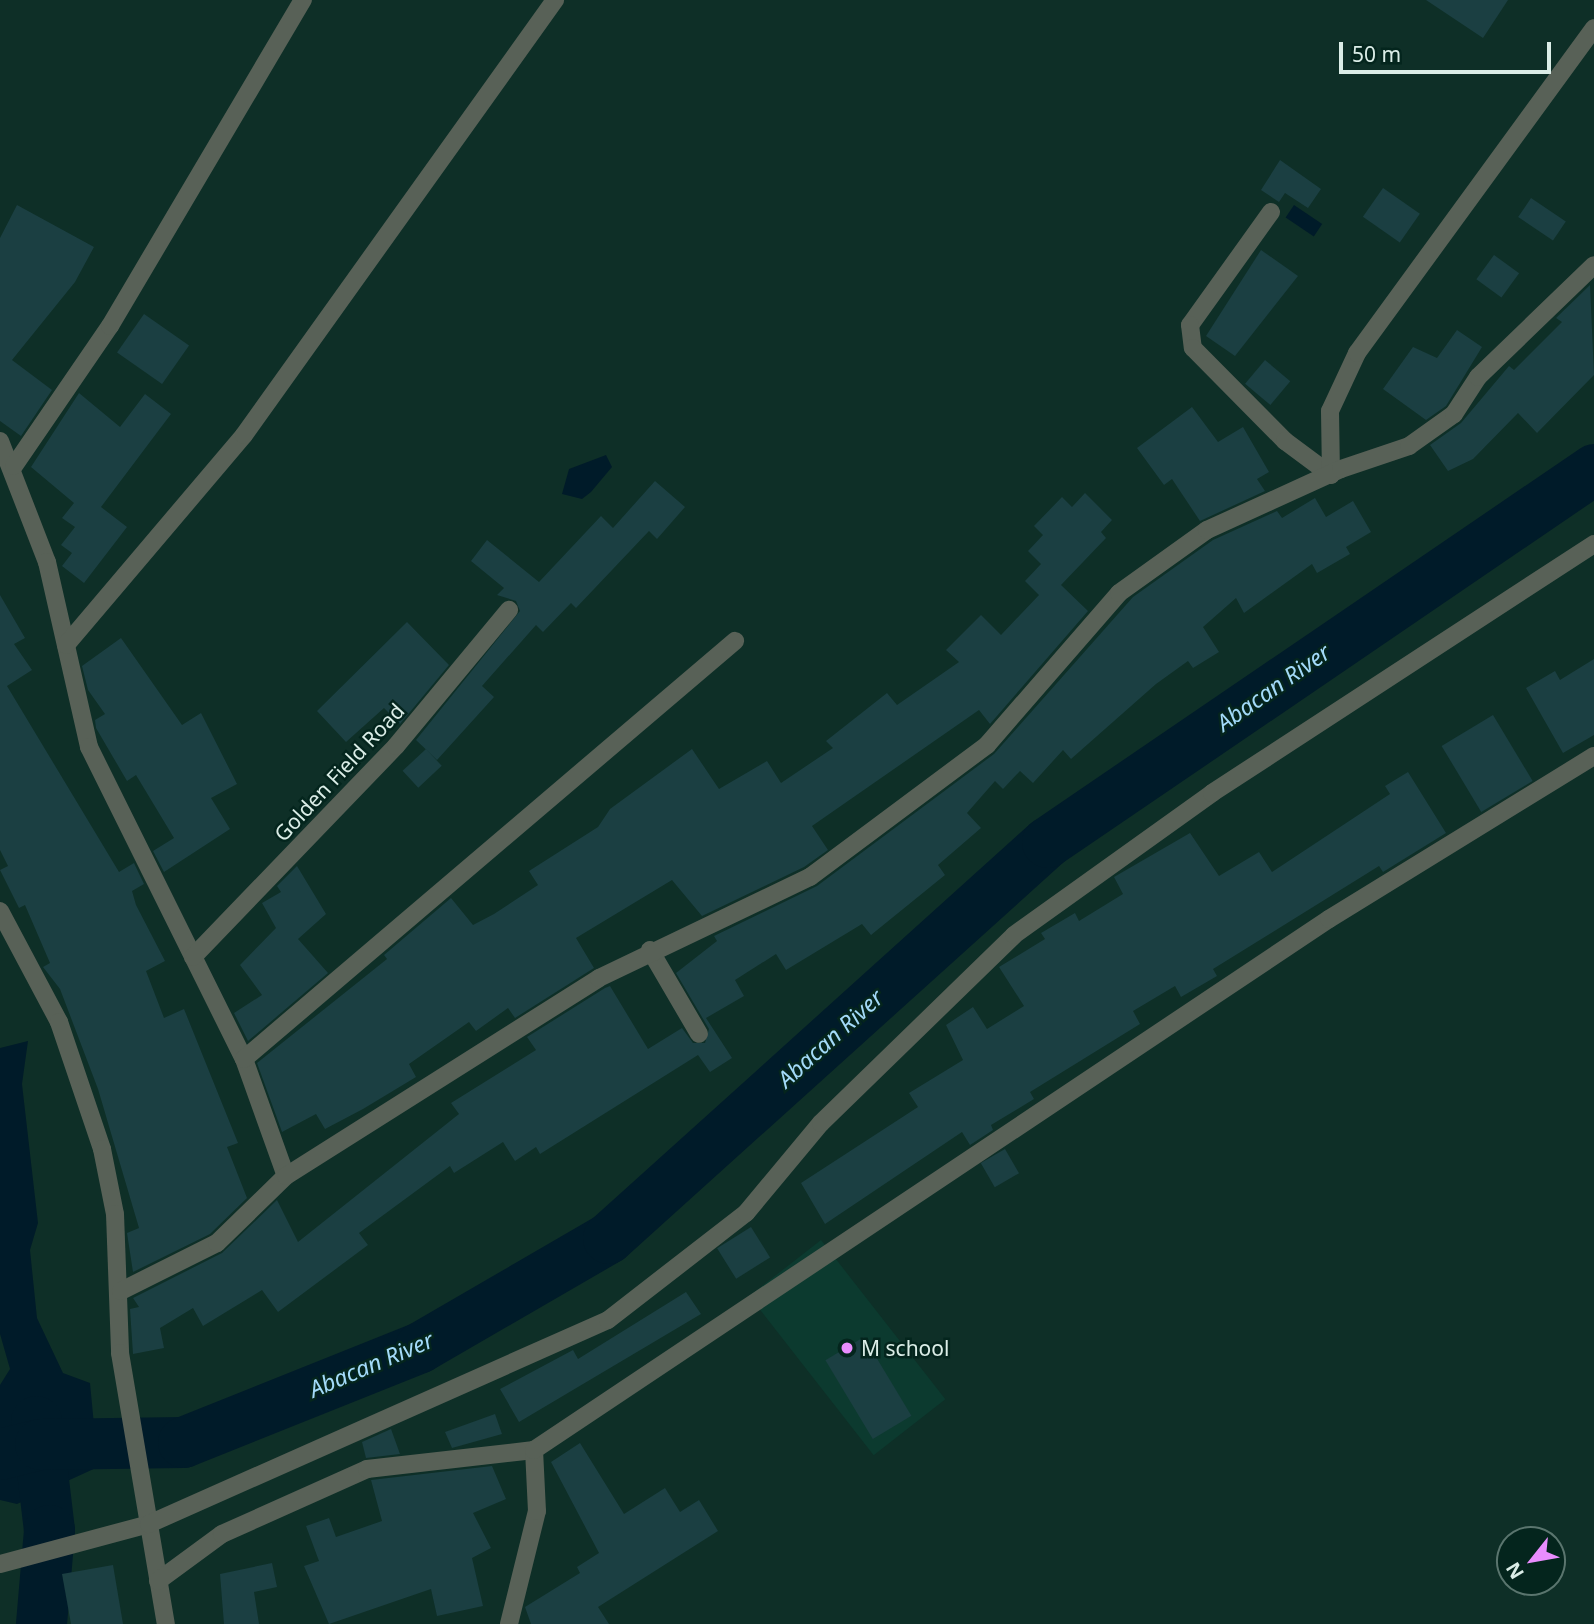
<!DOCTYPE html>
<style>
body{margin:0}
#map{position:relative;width:1594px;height:1624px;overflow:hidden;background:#0e2f27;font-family:"Noto Sans",sans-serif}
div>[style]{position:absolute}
.built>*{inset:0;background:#0c3a2f;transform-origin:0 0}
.water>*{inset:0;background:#001b29;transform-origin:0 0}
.river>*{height:51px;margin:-25.5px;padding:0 25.5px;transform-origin:25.5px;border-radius:25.5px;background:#001b29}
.building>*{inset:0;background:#1b3f42;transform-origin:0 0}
.minor>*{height:18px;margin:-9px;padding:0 9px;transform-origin:9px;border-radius:9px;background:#586157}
.dots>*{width:19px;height:19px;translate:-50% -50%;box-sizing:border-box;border:4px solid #04251d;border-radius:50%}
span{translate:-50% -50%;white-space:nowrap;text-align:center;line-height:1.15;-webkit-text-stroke:5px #04251d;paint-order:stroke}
.street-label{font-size:21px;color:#dbede7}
.poi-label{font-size:21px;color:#dbede7}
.left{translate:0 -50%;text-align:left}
.water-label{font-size:23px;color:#a3daf8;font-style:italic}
.north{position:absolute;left:1496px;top:1526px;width:70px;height:70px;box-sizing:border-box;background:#04251d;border:2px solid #5a756e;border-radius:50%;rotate:239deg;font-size:19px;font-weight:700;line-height:28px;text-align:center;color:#dbede7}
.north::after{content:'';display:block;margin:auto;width:24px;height:32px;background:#e98dfe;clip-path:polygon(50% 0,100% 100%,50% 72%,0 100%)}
.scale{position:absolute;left:1339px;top:42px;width:212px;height:32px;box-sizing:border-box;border:4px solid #dbede7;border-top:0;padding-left:9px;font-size:21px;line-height:24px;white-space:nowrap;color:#dbede7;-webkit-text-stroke:5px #04251d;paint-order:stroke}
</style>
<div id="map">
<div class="built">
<i style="left:821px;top:1240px;width:202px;height:91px;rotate:52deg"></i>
</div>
<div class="water">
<i style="left:1294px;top:205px;width:34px;height:15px;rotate:34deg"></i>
<i style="clip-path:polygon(606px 455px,612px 467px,591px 492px,582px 499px,562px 494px,569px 469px)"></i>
<i style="clip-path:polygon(28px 1041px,22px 1084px,38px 1223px,30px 1250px,37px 1318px,63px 1373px,90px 1383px,98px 1467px,17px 1504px,0 1500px,0 1385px,10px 1369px,0 1334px,0 1048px)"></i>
</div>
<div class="river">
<i style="left:36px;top:1421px;width:110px;rotate:83.2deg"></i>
<i style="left:49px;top:1530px;width:94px;rotate:94.9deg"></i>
<i style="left:0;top:1454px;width:41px;rotate:-14deg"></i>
<i style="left:40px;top:1444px;width:143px;rotate:-0.8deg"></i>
<i style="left:183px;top:1442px;width:255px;rotate:-21.8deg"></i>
<i style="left:420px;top:1347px;width:217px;rotate:-30.1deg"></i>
<i style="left:608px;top:1238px;width:591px;rotate:-42.05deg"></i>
<i style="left:1047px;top:842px;width:662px;rotate:-34.29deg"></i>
</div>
<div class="building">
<i style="clip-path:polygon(1426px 0,1508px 0,1483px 38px)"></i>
<i style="clip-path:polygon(1280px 160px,1321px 189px,1308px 208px,1285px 193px,1279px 202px,1261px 190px)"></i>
<i style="left:1383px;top:188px;width:45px;height:35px;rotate:35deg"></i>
<i style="left:1531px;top:198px;width:42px;height:23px;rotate:34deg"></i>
<i style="clip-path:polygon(17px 205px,94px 247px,75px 282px,12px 360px,52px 390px,21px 436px,0 421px,0 238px)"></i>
<i style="clip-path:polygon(1261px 250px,1298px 276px,1235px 356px,1206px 336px)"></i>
<i style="left:1494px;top:255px;width:31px;height:30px;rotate:36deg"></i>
<i style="clip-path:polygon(1590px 285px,1594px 375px,1537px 433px,1518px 413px,1473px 459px,1448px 471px,1430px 445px,1461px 423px,1509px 366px,1514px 370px,1562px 322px,1556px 318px)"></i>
<i style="left:144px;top:314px;width:55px;height:47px;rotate:35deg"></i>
<i style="clip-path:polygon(1457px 330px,1482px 347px,1446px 406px,1426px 420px,1383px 389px,1413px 347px,1437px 358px)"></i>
<i style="left:1265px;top:360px;width:33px;height:31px;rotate:40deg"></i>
<i style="clip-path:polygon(79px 393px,120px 427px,145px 394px,171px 414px,101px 507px,127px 527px,84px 583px,62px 566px,72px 553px,61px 545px,75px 527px,62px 518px,74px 503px,31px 467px)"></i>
<i style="clip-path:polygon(1192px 407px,1218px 442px,1243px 427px,1269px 472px,1257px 479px,1265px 491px,1200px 521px,1172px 479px,1164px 485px,1137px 448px)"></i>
<i style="clip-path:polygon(655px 481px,685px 507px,657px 539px,649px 531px,576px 608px,571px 603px,543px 632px,536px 625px,482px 686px,494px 697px,437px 760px,416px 740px,520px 611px,516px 601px,497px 595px,504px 588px,471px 561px,487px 540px,539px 582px,601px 516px,613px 528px)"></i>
<i style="clip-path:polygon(1085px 493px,1112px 520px,1101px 532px,1106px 538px,1061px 585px,1088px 611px,990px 724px,979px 710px,812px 826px,828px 850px,804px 867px,702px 916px,672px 880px,576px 938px,594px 968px,515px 1018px,508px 1008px,476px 1031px,469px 1022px,409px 1064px,416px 1077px,363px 1109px,325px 1129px,316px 1114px,282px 1132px,257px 1063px,387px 959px,384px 955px,451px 898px,473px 925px,494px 914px,538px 885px,529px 871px,598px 827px,610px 809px,692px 749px,719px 789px,767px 761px,781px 783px,833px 748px,826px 741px,887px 693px,897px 705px,959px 662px,946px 650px,981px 615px,1001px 635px,1039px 595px,1025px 581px,1041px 564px,1028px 551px,1043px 535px,1034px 526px,1062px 497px,1072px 507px)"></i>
<i style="clip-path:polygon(1315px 498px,1326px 517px,1353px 501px,1371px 532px,1346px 547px,1350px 554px,1317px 573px,1312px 564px,1244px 613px,1236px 598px,1203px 627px,1219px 652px,1193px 668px,1188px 661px,1156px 684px,1071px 759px,1063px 750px,1033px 783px,1020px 771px,1003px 789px,995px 781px,967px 813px,981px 828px,938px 865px,945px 875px,871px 935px,862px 924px,786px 970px,776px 954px,735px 980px,744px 996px,706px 1018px,732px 1058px,710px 1072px,698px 1055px,540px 1154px,536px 1147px,515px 1161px,503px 1142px,454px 1173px,450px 1166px,359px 1233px,368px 1245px,278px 1312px,262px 1290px,203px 1326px,193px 1308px,160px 1328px,164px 1348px,133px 1354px,130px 1309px,139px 1307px,133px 1298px,222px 1253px,277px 1200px,298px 1242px,459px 1114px,451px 1103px,536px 1050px,527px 1037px,605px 988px,610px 986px,648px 1049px,682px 1028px,693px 1043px,705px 1043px,709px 1029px,676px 973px,717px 941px,714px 936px,817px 886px,994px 754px,1133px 597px,1213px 540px,1277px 511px,1282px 518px)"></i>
<i style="clip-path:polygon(0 595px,25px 638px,14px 644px,32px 670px,7px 686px,119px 872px,134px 863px,144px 884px,132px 891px,136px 905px,165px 961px,146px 971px,164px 1018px,184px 1009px,238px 1143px,227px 1147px,247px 1198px,210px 1234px,133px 1272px,127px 1233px,139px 1228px,98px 1089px,60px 989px,43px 967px,50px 963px,25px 905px,19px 908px,0 870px,8px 866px,0 850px)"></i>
<i style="clip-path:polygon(407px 622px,449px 665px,400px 724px,384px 708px,346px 742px,317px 711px)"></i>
<i style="clip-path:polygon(121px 638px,182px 725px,201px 713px,237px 784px,211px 798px,230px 829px,164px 872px,153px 851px,174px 838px,136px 775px,127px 781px,96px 728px,95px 720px,105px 714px,88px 690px,82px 666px)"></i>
<i style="clip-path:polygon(1594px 659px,1594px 735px,1563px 753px,1526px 688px,1555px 671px,1560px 680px)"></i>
<i style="left:1493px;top:715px;width:77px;height:60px;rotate:59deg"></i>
<i style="left:426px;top:749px;width:23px;height:32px;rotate:47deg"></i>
<i style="clip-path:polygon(1408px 772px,1446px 833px,1383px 872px,1379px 866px,1213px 969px,1217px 976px,1181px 997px,1175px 986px,1133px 1011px,1140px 1024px,1030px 1092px,1034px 1099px,991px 1125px,993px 1130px,970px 1145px,962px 1132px,825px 1224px,801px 1183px,918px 1107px,909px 1093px,963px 1060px,946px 1025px,973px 1007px,987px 1029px,1024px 1006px,999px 967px,1045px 939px,1041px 933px,1075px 913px,1079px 921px,1123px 894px,1114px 877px,1190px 833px,1219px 876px,1259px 852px,1272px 872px,1390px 794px,1385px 786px)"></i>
<i style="clip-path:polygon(297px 866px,326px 914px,298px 939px,328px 973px,248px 1041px,234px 1013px,262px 995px,240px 965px,276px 928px,262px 903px,281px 892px,277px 886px)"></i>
<i style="left:1005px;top:1149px;width:28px;height:28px;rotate:60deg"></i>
<i style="left:751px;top:1227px;width:36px;height:40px;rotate:58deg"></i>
<i style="clip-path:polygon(686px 1292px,701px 1314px,519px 1422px,500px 1389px,573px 1350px,578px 1359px)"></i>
<i style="left:864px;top:1337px;width:92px;height:45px;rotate:59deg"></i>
<i style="clip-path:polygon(495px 1414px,502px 1434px,452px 1448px,445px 1432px)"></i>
<i style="clip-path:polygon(391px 1429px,400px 1454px,366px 1458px,362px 1442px)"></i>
<i style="clip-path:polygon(580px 1443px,624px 1514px,665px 1488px,680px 1512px,699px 1500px,718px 1531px,598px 1607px,609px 1624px,531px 1624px,525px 1607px,580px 1573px,577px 1567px,599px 1553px,551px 1462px)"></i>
<i style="clip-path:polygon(492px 1466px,506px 1499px,473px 1513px,491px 1548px,472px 1558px,483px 1606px,437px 1616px,431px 1589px,329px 1624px,304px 1566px,319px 1561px,306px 1526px,329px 1518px,336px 1537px,382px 1521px,371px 1480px)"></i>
<i style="clip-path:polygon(272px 1563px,277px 1587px,254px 1592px,259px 1624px,224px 1624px,220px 1574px)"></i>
<i style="clip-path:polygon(113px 1565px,123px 1624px,71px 1624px,62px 1574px)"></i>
</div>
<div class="minor">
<i style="left:1271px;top:212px;width:139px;rotate:125.6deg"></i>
<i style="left:1190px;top:325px;width:23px;rotate:83deg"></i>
<i style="left:1193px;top:348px;width:131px;rotate:45.3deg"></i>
<i style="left:1285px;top:441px;width:57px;rotate:36.5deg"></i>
<i style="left:0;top:441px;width:130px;rotate:68.8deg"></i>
<i style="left:47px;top:562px;width:190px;rotate:77.2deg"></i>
<i style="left:89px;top:747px;width:348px;rotate:63.6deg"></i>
<i style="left:244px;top:1059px;width:124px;rotate:70.3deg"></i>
<i style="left:14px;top:466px;width:170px;rotate:-55.6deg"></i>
<i style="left:110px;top:326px;width:379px;rotate:-59.4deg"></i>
<i style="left:1331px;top:475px;width:64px;rotate:-90.9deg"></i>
<i style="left:1330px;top:411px;width:64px;rotate:-65deg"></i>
<i style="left:1357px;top:353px;width:402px;rotate:-53.9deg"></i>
<i style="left:66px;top:645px;width:275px;rotate:-49.7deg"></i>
<i style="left:244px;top:435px;width:535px;rotate:-54.44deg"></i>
<i style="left:0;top:911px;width:126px;rotate:62deg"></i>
<i style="left:59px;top:1022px;width:134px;rotate:71.3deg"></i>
<i style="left:102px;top:1149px;width:66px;rotate:78.7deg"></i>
<i style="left:115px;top:1214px;width:139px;rotate:87.9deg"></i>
<i style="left:120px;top:1353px;width:275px;rotate:80.4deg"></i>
<i style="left:650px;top:950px;width:97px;rotate:59.7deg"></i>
<i style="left:193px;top:957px;width:293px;rotate:-46.1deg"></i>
<i style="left:396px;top:746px;width:177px;rotate:-50.3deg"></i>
<i style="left:244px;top:1059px;width:645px;rotate:-40.41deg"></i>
<i style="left:121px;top:1291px;width:107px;rotate:-26.6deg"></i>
<i style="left:217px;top:1243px;width:96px;rotate:-44.2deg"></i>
<i style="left:286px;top:1176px;width:370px;rotate:-32.3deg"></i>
<i style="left:599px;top:978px;width:234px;rotate:-25.6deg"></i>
<i style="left:810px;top:877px;width:221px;rotate:-36.7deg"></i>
<i style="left:987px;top:745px;width:201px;rotate:-49deg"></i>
<i style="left:1119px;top:593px;width:108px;rotate:-35.6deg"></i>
<i style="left:1207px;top:530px;width:147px;rotate:-24.5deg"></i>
<i style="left:1341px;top:469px;width:72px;rotate:-18.7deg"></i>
<i style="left:1409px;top:446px;width:55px;rotate:-35.4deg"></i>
<i style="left:1454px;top:414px;width:44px;rotate:-57deg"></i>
<i style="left:1478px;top:377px;width:161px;rotate:-44deg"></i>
<i style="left:0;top:1564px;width:154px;rotate:-15deg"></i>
<i style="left:149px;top:1524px;width:502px;rotate:-23.96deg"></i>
<i style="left:608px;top:1320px;width:175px;rotate:-37.8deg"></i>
<i style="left:746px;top:1213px;width:117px;rotate:-50.2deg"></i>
<i style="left:821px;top:1123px;width:269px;rotate:-44.2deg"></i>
<i style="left:1014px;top:935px;width:244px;rotate:-35.6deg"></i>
<i style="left:1212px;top:793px;width:456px;rotate:-33.1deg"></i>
<i style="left:158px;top:1581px;width:79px;rotate:-36.3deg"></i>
<i style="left:222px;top:1534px;width:159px;rotate:-24.1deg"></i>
<i style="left:367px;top:1469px;width:168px;rotate:-6.5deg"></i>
<i style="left:509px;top:1624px;width:116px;rotate:-76.1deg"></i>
<i style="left:537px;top:1511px;width:61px;rotate:-92.8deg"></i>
<i style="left:534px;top:1450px;width:956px;rotate:-33.74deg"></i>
<i style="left:1329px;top:919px;width:311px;rotate:-31.6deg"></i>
</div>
<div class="dots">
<i style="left:847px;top:1348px;background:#e98dfe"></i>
</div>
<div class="street-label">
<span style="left:339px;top:772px;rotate:-47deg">Golden Field Road</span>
</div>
<div class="poi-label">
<span class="left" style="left:861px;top:1348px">M school</span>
</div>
<div class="water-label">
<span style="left:1273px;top:687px;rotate:-35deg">Abacan River</span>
<span style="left:830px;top:1038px;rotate:-42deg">Abacan River</span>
<span style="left:371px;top:1364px;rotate:-23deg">Abacan River</span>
</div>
<div class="north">N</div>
<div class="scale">50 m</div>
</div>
